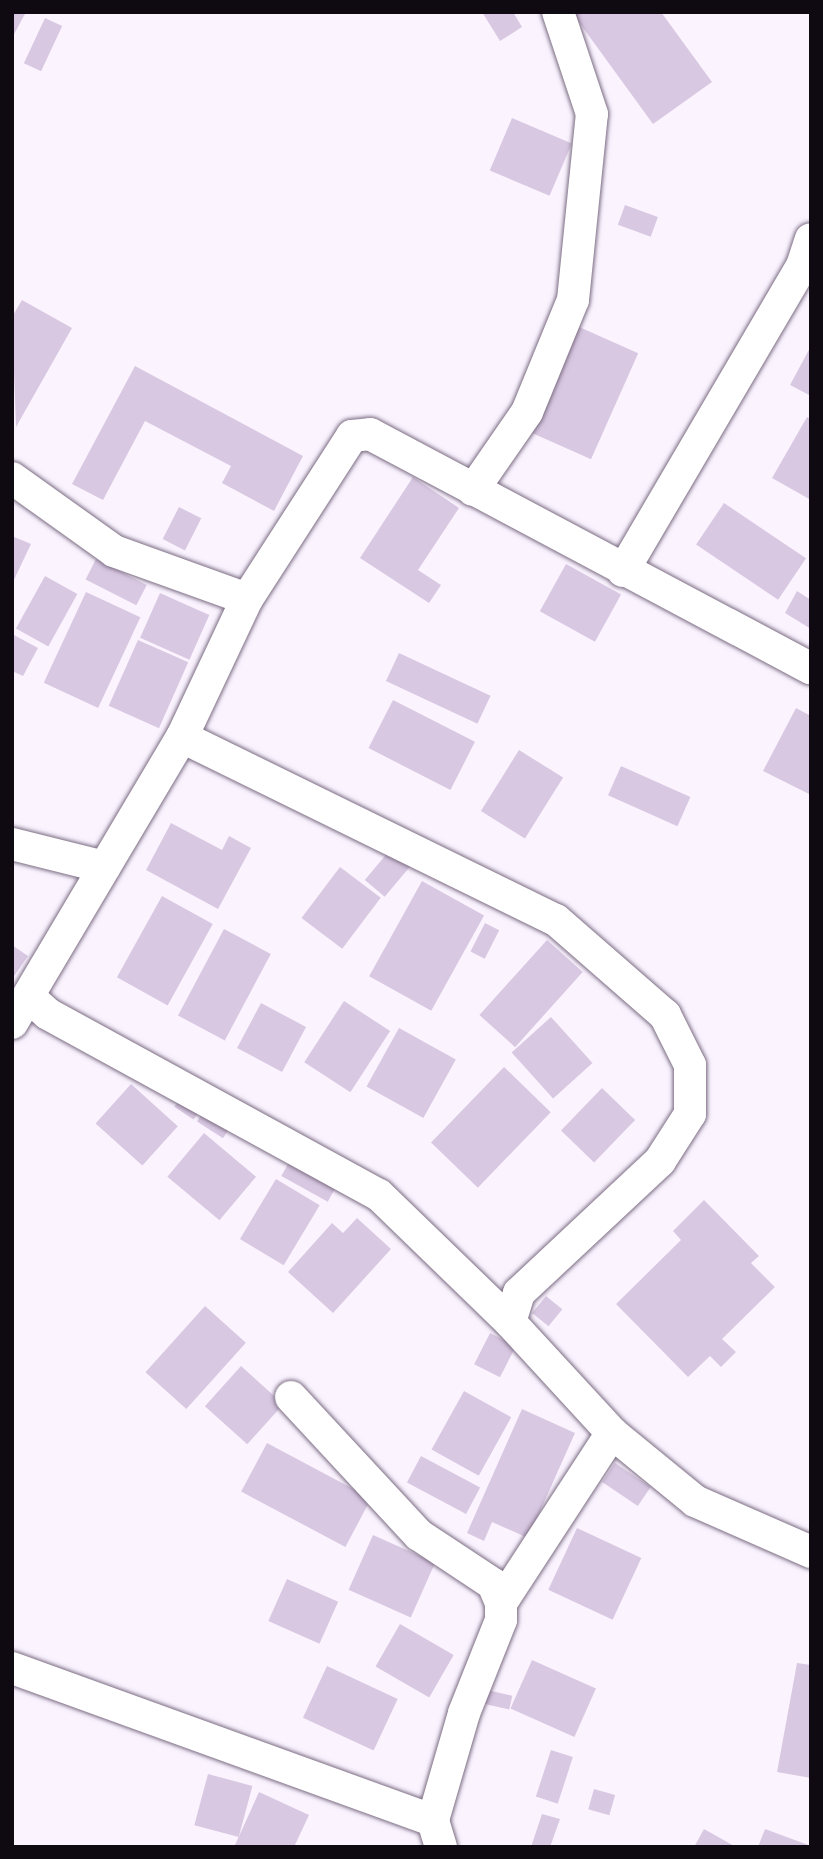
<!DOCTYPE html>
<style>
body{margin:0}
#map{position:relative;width:823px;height:1859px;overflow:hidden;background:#fbf4ff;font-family:"Zilla Slab",serif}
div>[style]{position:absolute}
.building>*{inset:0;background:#d9c8e2;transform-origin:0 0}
.roads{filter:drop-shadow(0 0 2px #7b6c83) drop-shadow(0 0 2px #7b6c83)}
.minor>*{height:32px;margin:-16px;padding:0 16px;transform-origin:16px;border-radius:16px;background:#fff}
span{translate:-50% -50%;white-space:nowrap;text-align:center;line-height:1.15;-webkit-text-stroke:5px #fff;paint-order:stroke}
.frame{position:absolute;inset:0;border:14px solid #0f0a12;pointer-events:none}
</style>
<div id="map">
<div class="building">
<i style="clip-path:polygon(12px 12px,26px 12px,12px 38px)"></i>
<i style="clip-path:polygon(482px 12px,513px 12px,522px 27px,500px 41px)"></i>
<i style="clip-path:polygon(661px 12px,712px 82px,653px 124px,573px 14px)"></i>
<i style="left:45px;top:18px;width:19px;height:50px;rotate:25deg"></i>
<i style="left:512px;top:118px;width:65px;height:57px;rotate:23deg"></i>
<i style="left:625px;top:205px;width:35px;height:21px;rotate:20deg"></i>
<i style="clip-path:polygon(22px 300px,72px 328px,16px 427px,12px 317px)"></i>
<i style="left:577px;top:326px;width:67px;height:116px;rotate:24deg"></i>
<i style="clip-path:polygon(811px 346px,811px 396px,790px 385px)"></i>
<i style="clip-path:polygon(135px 366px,303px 456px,274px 511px,222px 483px,231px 466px,145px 421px,103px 500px,72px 484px)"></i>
<i style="clip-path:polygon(807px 417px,811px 419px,811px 500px,772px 478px)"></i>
<i style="clip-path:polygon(413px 477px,459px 508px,418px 570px,441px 585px,429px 603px,360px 558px)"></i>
<i style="left:724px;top:503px;width:99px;height:50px;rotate:34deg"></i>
<i style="left:179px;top:507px;width:25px;height:36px;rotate:27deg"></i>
<i style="clip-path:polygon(12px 536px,31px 544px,12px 584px)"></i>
<i style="left:96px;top:559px;width:57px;height:23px;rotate:27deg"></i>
<i style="left:566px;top:564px;width:63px;height:54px;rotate:29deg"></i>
<i style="left:45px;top:576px;width:37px;height:60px;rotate:29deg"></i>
<i style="clip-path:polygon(797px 591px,811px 600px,811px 629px,785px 613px)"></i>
<i style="left:86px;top:592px;width:60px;height:100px;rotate:25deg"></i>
<i style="left:160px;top:593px;width:54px;height:49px;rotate:24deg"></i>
<i style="clip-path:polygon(12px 634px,38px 648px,23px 676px,12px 671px)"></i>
<i style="left:138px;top:640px;width:55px;height:72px;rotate:24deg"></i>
<i style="left:399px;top:653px;width:101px;height:31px;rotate:25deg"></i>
<i style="left:393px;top:700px;width:92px;height:54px;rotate:27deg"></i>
<i style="clip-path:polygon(796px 708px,811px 716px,811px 795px,763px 771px)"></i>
<i style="left:519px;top:750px;width:52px;height:72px;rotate:32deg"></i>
<i style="left:621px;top:766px;width:76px;height:32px;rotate:24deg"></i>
<i style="clip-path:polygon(171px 823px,222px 850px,229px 836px,251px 848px,218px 909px,146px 870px)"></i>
<i style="left:395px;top:844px;width:26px;height:47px;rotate:40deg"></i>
<i style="left:340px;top:867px;width:51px;height:64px;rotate:37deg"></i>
<i style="left:422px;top:881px;width:71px;height:109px;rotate:29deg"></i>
<i style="left:162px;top:896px;width:58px;height:93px;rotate:29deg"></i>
<i style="left:485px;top:923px;width:16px;height:32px;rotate:27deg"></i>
<i style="left:224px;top:929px;width:53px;height:98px;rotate:28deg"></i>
<i style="left:547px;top:940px;width:48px;height:101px;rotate:42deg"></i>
<i style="clip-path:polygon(12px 945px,28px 956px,12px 979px)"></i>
<i style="left:344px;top:1001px;width:55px;height:73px;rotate:33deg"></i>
<i style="left:261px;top:1003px;width:51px;height:51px;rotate:28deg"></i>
<i style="left:551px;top:1017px;width:62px;height:53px;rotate:48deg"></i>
<i style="left:399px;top:1028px;width:65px;height:67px;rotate:29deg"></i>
<i style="left:504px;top:1067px;width:65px;height:105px;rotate:44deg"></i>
<i style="left:131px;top:1084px;width:63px;height:53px;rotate:42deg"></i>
<i style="left:602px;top:1088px;width:46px;height:59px;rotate:44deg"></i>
<i style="left:185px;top:1091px;width:23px;height:19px;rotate:34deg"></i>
<i style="left:209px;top:1103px;width:31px;height:22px;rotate:33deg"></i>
<i style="left:204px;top:1133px;width:68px;height:57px;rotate:40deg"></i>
<i style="left:293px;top:1155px;width:53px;height:24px;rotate:29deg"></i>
<i style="left:276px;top:1179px;width:51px;height:70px;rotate:31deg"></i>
<i style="clip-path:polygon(704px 1200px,759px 1256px,751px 1263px,775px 1287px,722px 1339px,736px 1352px,721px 1367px,710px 1356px,688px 1377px,616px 1304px,681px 1240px,673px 1231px)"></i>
<i style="clip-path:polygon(357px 1218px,391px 1249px,333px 1313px,288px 1272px,332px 1223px,343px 1233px)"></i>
<i style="left:546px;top:1296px;width:21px;height:22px;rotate:39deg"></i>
<i style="left:205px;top:1306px;width:55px;height:89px;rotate:42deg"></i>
<i style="left:490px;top:1333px;width:29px;height:35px;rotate:27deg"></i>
<i style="left:241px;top:1366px;width:57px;height:54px;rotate:42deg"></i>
<i style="left:464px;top:1391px;width:54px;height:67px;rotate:29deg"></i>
<i style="clip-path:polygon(522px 1409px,575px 1433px,528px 1538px,492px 1522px,484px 1541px,467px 1533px)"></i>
<i style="left:267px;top:1443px;width:118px;height:55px;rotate:28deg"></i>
<i style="left:421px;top:1456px;width:67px;height:30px;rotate:28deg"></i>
<i style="left:615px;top:1463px;width:43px;height:23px;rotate:34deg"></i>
<i style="left:577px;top:1528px;width:71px;height:68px;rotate:25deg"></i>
<i style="left:373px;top:1535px;width:68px;height:60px;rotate:24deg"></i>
<i style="left:287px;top:1579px;width:56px;height:46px;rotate:24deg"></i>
<i style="left:400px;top:1624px;width:62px;height:49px;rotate:30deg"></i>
<i style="left:532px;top:1660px;width:70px;height:53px;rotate:24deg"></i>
<i style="clip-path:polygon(797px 1663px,811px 1665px,811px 1778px,777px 1772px)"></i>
<i style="left:327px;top:1666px;width:78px;height:57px;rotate:25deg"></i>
<i style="left:487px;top:1690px;width:26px;height:14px;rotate:13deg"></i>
<i style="left:551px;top:1750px;width:23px;height:49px;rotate:18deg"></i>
<i style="left:208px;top:1774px;width:46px;height:53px;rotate:15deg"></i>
<i style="left:594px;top:1789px;width:22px;height:21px;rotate:16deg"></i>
<i style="clip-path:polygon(259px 1792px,309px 1815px,294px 1847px,235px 1845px)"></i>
<i style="clip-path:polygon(542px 1814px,560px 1819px,550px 1847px,531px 1847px)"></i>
<i style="clip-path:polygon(704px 1829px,736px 1847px,694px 1847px)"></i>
<i style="clip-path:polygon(765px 1829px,811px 1846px,811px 1847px,758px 1847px)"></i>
</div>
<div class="roads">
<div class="minor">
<i style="left:12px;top:478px;width:125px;rotate:35.6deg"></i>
<i style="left:114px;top:551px;width:141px;rotate:19.8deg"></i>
<i style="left:473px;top:490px;width:95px;rotate:-55.3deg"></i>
<i style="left:527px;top:412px;width:121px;rotate:-67.7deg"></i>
<i style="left:573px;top:300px;width:187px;rotate:-84.2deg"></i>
<i style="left:592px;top:114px;width:108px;rotate:-108.4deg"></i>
<i style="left:623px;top:571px;width:354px;rotate:-59.6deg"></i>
<i style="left:802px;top:266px;width:28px;rotate:-72deg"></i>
<i style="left:182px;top:737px;width:416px;rotate:26.1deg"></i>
<i style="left:556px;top:920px;width:145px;rotate:41.1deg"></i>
<i style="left:665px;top:1015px;width:56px;rotate:63.4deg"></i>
<i style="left:690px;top:1065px;width:49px;rotate:90deg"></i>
<i style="left:690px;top:1114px;width:56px;rotate:122.6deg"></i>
<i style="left:660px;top:1161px;width:193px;rotate:136.9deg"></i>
<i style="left:519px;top:1293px;width:30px;rotate:107deg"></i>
<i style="left:12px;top:844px;width:95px;rotate:14deg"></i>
<i style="left:29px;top:997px;width:25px;rotate:42deg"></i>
<i style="left:48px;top:1014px;width:377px;rotate:28.7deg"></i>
<i style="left:379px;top:1195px;width:182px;rotate:44.1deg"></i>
<i style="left:510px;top:1322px;width:151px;rotate:47.4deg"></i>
<i style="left:612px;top:1433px;width:107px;rotate:39.3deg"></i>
<i style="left:695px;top:1501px;width:127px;rotate:23.7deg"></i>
<i style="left:12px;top:1023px;width:333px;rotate:-59.3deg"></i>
<i style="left:182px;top:737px;width:153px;rotate:-64.8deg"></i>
<i style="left:247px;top:599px;width:194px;rotate:-57.2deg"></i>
<i style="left:352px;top:436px;width:18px;rotate:-6deg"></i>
<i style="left:370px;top:434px;width:499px;rotate:28deg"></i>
<i style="left:291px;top:1397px;width:188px;rotate:47.2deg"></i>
<i style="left:419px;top:1535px;width:89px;rotate:33.5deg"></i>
<i style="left:493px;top:1584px;width:21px;rotate:67deg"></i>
<i style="left:12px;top:1668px;width:448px;rotate:19.9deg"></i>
<i style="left:441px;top:1847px;width:28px;rotate:-107deg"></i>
<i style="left:433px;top:1820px;width:111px;rotate:-73.8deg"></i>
<i style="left:464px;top:1713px;width:100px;rotate:-68.3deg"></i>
<i style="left:501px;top:1620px;width:17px;rotate:-90deg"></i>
<i style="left:501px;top:1603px;width:203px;rotate:-56.9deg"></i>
</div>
</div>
<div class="frame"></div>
</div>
